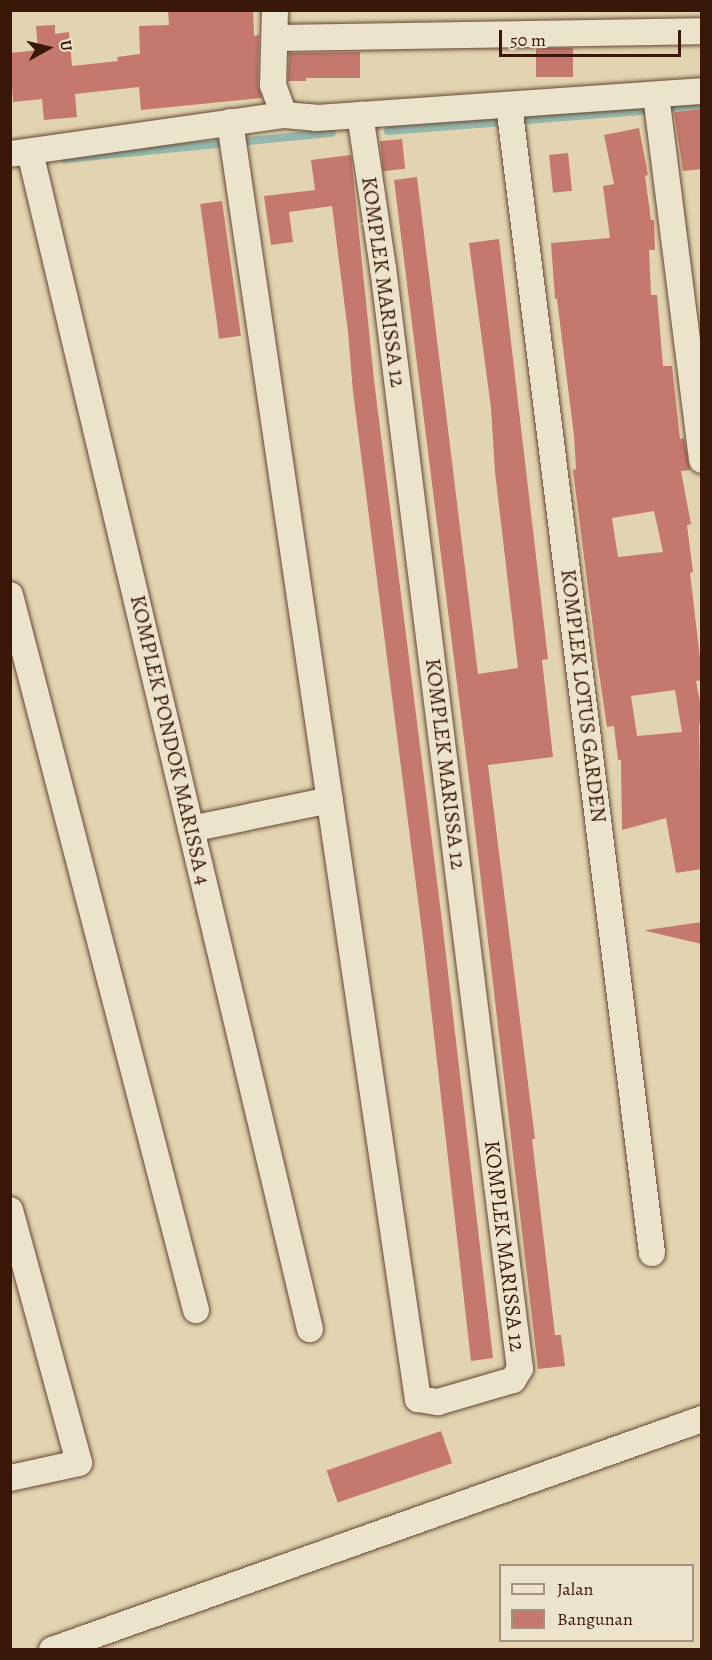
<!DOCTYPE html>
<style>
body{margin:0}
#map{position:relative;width:712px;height:1660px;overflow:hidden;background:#e2d4b0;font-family:Alegreya,serif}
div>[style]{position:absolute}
.stream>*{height:8px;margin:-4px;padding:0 4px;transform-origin:4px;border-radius:4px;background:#95b8ac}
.building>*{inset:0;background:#c5786e;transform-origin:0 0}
.roads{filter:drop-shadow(0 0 2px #634734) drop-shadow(0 0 2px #634734)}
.street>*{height:26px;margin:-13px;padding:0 13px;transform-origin:13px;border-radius:13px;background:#ece3cc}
span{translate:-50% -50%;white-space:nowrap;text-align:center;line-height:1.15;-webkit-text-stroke:5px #ece3cc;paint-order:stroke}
.street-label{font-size:22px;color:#39180a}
.frame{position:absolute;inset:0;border:12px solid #39180a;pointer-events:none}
.legend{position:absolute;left:499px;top:1564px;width:195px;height:78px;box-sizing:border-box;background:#ece3cc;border:2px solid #a4927e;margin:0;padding:8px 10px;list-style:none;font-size:18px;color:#39180a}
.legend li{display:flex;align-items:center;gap:12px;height:30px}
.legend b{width:30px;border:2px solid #a4927e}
.north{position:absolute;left:18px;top:18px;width:60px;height:60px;-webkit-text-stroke:4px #ece3cc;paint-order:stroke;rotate:82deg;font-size:16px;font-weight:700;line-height:24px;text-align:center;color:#39180a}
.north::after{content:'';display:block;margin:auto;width:21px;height:27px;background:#39180a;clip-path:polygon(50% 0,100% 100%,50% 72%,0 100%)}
.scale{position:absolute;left:499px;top:30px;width:182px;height:27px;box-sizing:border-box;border:3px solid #39180a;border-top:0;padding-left:8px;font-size:18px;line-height:21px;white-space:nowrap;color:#39180a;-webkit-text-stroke:4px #ece3cc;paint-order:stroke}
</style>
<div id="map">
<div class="stream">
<i style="left:670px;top:108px;width:32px;rotate:-5deg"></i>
<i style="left:388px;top:131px;width:257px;rotate:-4.5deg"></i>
<i style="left:65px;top:159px;width:268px;rotate:-5.6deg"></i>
</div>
<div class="building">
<i style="clip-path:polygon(168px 10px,253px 10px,254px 36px,259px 35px,258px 85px,262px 98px,141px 110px,139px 87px,121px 89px,75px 94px,77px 117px,44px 120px,42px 99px,13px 102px,10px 53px,38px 50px,36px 26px,55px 25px,55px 34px,69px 32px,72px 66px,118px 61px,117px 57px,140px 54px,139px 26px,169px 25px)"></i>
<i style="left:573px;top:48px;width:29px;height:37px;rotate:90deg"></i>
<i style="clip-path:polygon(360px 52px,360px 78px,306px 78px,306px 81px,288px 81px,289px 53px)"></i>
<i style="clip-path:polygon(702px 109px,702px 169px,683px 171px,674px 112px)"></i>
<i style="clip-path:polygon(evenodd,639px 128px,648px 175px,645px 176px,651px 220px,654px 220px,655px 250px,649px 250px,651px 295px,657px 295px,663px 366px,672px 366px,680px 439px,684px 438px,690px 470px,681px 471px,691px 524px,687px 525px,693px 572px,690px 573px,702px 675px,702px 680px,696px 681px,702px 713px,699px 726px,702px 869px,676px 873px,666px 818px,622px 830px,621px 760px,618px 760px,614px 726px,607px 727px,597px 659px,573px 470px,576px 469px,574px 436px,557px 299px,555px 299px,551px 243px,610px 238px,603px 186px,614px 184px,604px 135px,639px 128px,654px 511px,663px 552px,618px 557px,612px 518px,654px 511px,639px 128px,675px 690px,682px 732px,637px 736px,631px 696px,675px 690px)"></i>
<i style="left:402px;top:139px;width:30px;height:22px;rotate:84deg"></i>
<i style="left:568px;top:153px;width:38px;height:19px;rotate:84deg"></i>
<i style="clip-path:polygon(351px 155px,374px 380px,442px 921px,493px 1358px,471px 1361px,424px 947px,353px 392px,348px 332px,332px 206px,289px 212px,293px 242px,271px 245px,264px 196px,315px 190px,311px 160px)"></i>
<i style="clip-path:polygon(417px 177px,478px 674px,518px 668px,495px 472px,491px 408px,469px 243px,499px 239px,548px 659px,542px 660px,553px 757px,488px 765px,535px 1139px,532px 1139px,555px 1335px,561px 1335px,565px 1366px,538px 1369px,471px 795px,394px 180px)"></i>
<i style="left:222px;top:201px;width:136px;height:22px;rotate:82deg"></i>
<i style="clip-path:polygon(702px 922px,702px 944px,646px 931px,646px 930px)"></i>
<i style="left:441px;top:1431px;width:34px;height:121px;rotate:71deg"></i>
</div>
<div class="roads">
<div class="street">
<i style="left:275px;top:10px;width:75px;rotate:91.5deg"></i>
<i style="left:273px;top:85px;width:32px;rotate:70deg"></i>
<i style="left:284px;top:115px;width:32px;rotate:5deg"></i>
<i style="left:316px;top:118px;width:387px;rotate:-4deg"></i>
<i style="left:276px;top:38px;width:426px;rotate:-0.9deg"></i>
<i style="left:656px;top:95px;width:368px;rotate:82.8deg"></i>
<i style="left:509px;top:105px;width:1157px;rotate:82.9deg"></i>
<i style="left:230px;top:122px;width:1291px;rotate:81.63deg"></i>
<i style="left:418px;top:1399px;width:20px;rotate:9deg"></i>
<i style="left:438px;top:1402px;width:78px;rotate:-16.3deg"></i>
<i style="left:513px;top:1380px;width:13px;rotate:-58deg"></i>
<i style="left:520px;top:1369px;width:1109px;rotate:-97.09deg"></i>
<i style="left:383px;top:268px;width:155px;rotate:-98.5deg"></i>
<i style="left:30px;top:152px;width:1210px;rotate:76.62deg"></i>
<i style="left:10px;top:154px;width:277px;rotate:-8.1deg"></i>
<i style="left:10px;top:595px;width:739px;rotate:75.42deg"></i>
<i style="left:191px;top:829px;width:142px;rotate:-11.8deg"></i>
<i style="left:10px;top:1210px;width:262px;rotate:74.7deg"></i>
<i style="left:79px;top:1463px;width:71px;rotate:167.7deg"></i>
<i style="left:52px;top:1650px;width:690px;rotate:-19.56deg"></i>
</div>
</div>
<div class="street-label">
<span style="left:383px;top:282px;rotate:82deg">KOMPLEK MARISSA 12</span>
<span style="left:583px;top:696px;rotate:83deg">KOMPLEK LOTUS GARDEN</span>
<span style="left:170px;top:740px;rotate:77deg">KOMPLEK PONDOK MARISSA 4</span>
<span style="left:445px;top:764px;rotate:83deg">KOMPLEK MARISSA 12</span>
<span style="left:504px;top:1246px;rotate:83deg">KOMPLEK MARISSA 12</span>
</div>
<div class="frame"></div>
<ul class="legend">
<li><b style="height:8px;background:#ece3cc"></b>Jalan</li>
<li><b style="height:16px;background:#c5786e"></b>Bangunan</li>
</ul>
<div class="north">U</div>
<div class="scale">50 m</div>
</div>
